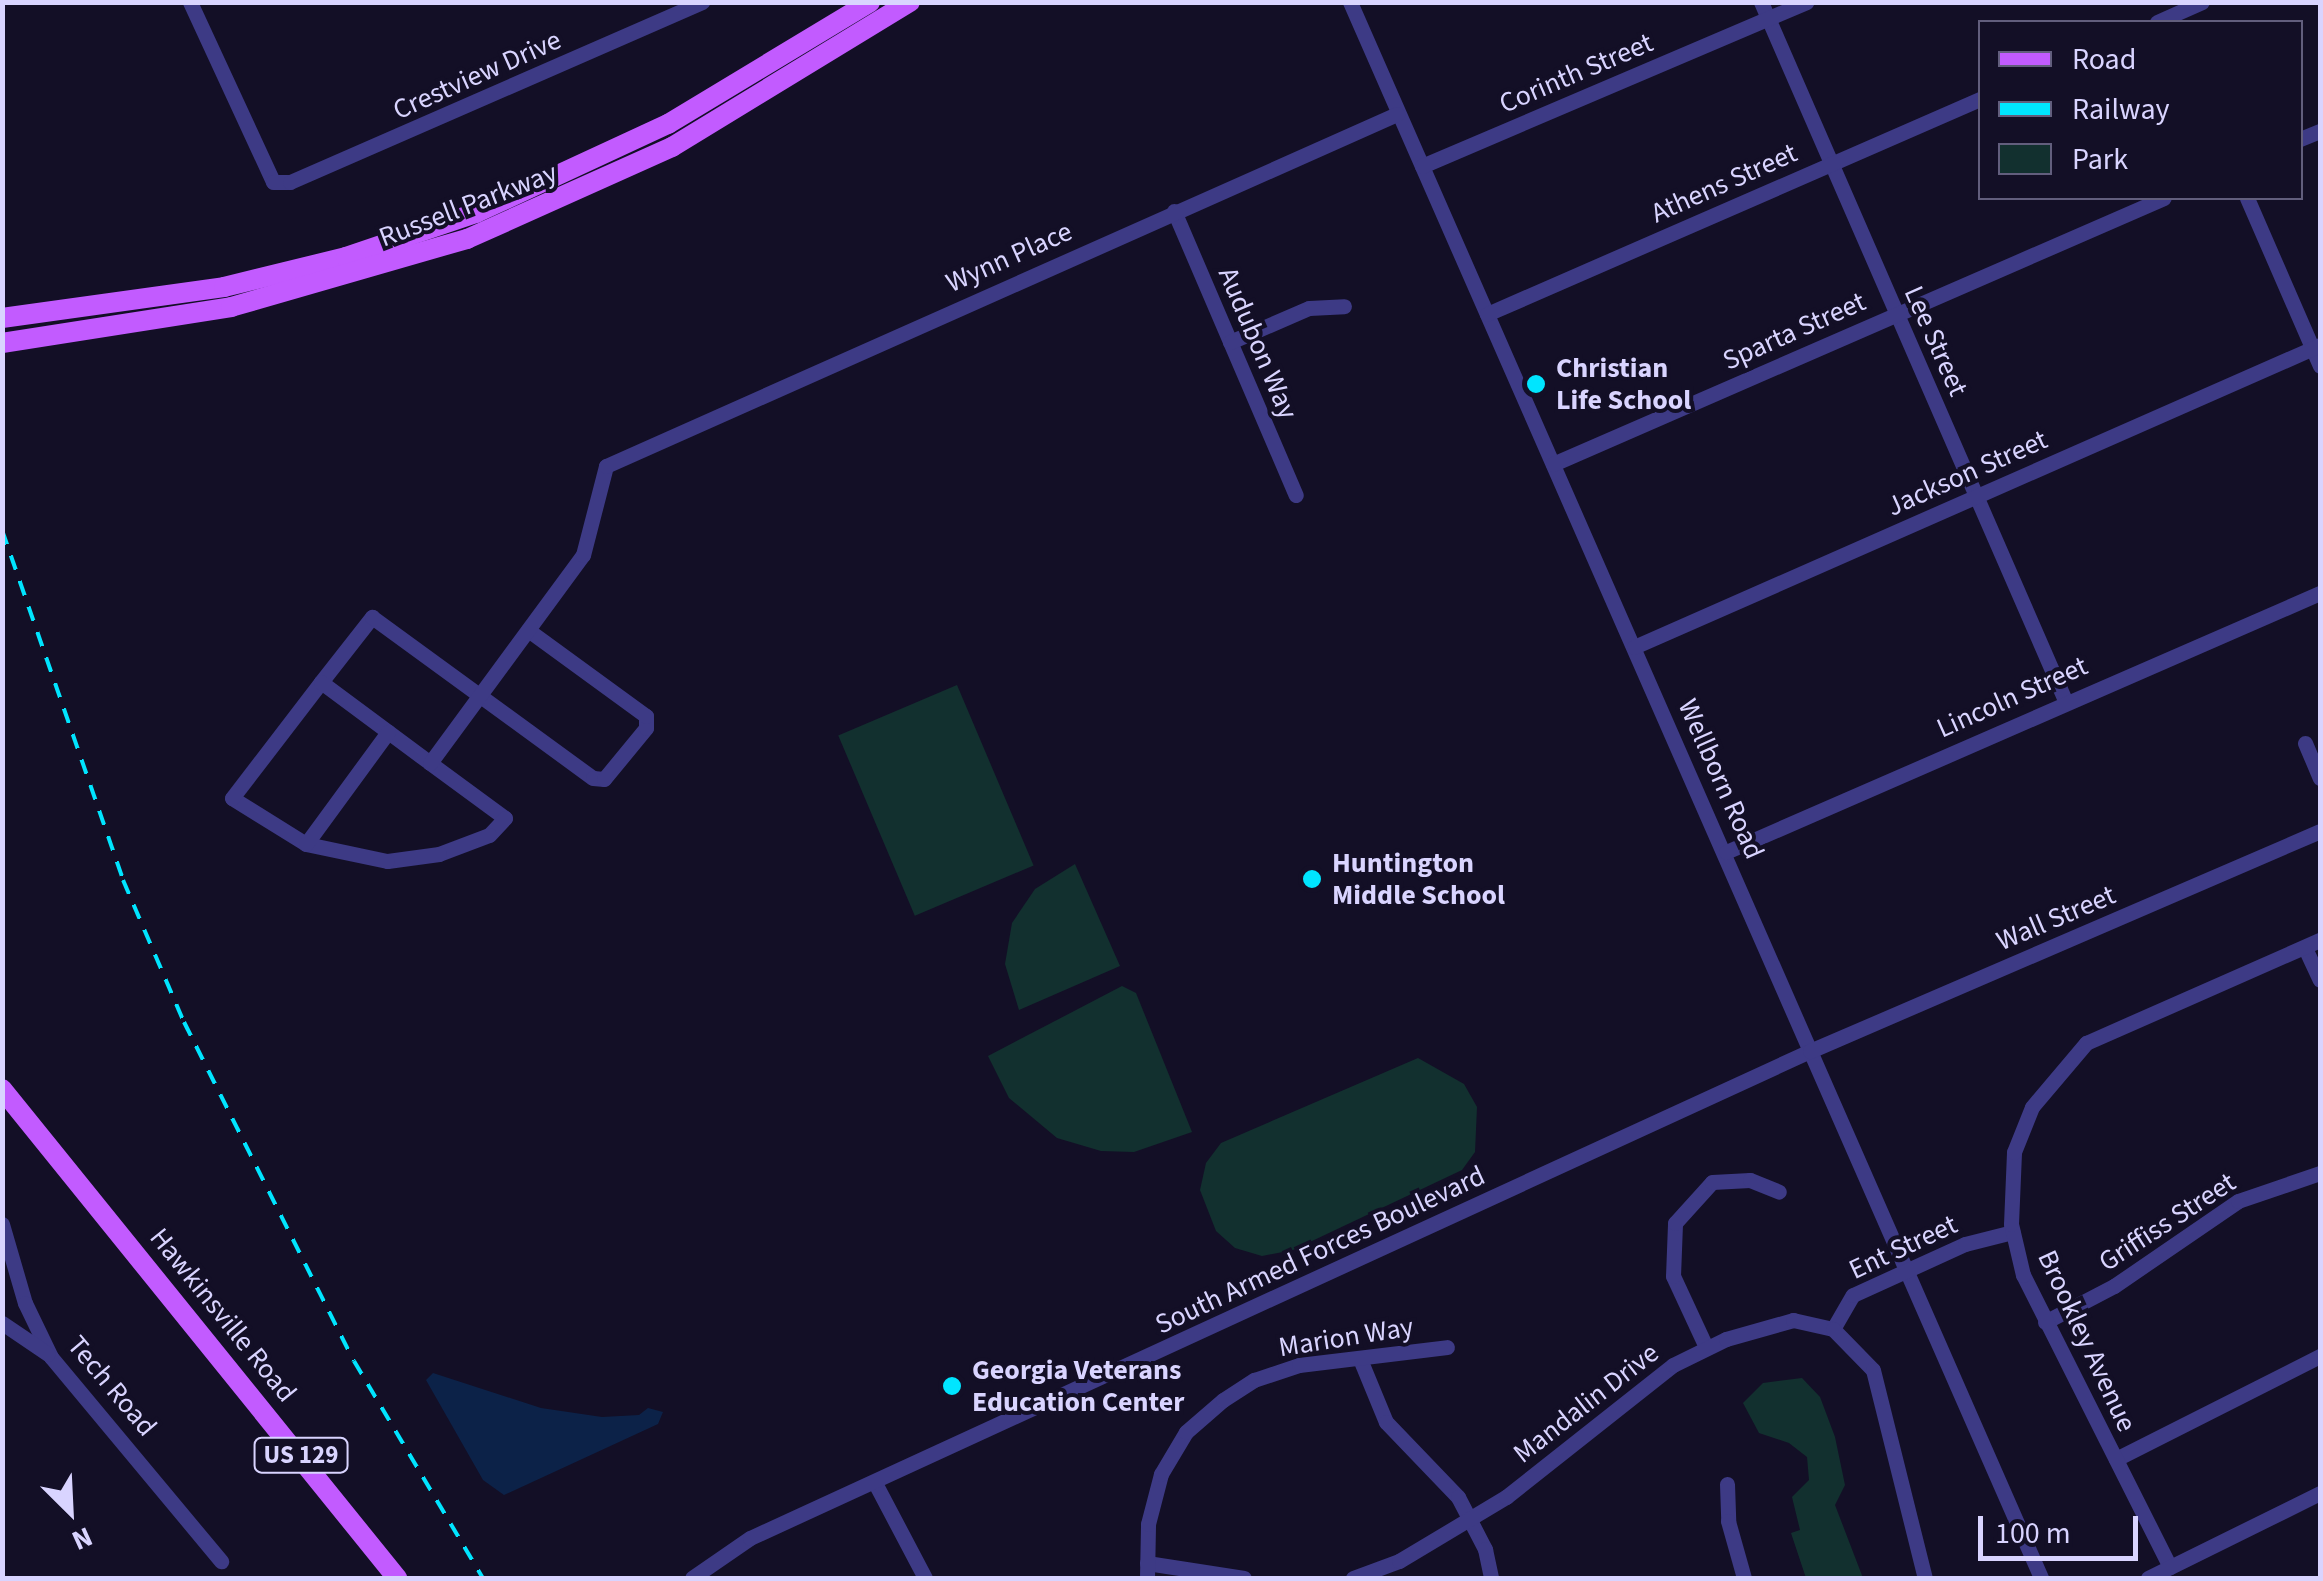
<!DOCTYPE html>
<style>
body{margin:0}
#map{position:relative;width:2323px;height:1581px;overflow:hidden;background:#130f26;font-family:"Source Sans 3",sans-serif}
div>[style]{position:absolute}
.green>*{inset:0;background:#12302f;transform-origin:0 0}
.water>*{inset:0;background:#0c2248}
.minor>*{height:15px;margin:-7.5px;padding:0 7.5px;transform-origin:7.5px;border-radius:7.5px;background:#3d3a85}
.major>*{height:20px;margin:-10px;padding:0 10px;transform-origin:10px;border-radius:10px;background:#c25bff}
.rail>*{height:4px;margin-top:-2px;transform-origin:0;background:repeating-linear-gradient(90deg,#00e5ff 0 15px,transparent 0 27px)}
.dots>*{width:28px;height:28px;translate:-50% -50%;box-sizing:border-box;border:5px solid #130f26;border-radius:50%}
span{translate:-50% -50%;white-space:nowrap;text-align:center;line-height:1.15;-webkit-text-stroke:8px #130f26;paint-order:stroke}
.shield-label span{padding:2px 8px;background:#130f26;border:2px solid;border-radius:8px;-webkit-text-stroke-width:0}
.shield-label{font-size:25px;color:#d9d4ff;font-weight:700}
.street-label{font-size:28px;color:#d9d4ff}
.poi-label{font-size:28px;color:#d9d4ff;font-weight:700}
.left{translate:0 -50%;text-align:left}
.frame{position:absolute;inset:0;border:5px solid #d9d4ff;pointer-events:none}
.legend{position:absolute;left:1978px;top:20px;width:325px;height:180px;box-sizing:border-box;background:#130f26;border:2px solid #625e7d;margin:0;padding:12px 18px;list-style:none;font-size:30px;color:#d9d4ff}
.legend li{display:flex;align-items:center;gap:20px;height:50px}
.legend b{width:50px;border:2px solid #625e7d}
.north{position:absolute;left:20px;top:1461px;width:100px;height:100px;-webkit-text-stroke:8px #130f26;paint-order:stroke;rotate:156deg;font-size:28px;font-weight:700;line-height:40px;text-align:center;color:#d9d4ff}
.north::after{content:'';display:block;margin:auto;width:35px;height:45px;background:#d9d4ff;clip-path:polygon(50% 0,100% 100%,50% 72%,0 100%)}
.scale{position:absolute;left:1978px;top:1516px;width:160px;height:45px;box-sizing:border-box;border:5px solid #d9d4ff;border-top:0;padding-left:12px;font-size:30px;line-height:35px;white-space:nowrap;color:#d9d4ff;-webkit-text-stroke:8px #130f26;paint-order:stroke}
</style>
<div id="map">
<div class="green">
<i style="left:957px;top:685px;width:196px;height:129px;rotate:67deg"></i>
<i style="clip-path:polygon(1075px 864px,1120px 966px,1019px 1010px,1005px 964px,1012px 923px,1035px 889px)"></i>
<i style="clip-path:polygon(1122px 986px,1136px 993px,1192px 1132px,1134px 1152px,1101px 1151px,1057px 1138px,1009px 1098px,988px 1056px)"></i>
<i style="clip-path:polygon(1418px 1058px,1464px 1084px,1477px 1107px,1475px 1152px,1462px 1170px,1293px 1250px,1262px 1256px,1235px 1248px,1216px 1231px,1200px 1190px,1206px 1163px,1221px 1143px)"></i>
<i style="clip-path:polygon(1802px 1378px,1820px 1397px,1835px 1437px,1845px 1485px,1835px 1505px,1863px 1578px,1806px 1578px,1791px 1533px,1800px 1530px,1792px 1497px,1809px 1480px,1807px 1457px,1789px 1443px,1759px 1433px,1743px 1403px,1763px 1383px)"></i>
</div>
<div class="water">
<i style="clip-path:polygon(433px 1373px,541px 1408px,602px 1417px,639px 1415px,648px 1408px,663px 1412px,658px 1424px,504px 1495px,483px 1480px,426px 1380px)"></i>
</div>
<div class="minor">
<i style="left:190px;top:2px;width:198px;rotate:65.2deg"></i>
<i style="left:273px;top:182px;width:17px"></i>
<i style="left:290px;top:182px;width:450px;rotate:-23.6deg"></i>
<i style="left:1350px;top:2px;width:1721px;rotate:66.32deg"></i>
<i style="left:1761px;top:2px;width:761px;rotate:66.47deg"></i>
<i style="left:2157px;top:22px;width:49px;rotate:-24deg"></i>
<i style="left:2300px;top:139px;width:22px;rotate:-22deg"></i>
<i style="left:1422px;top:166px;width:418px;rotate:-23.1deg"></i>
<i style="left:2247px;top:198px;width:183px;rotate:66.5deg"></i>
<i style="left:1174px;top:211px;width:309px;rotate:66.8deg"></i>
<i style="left:1487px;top:314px;width:538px;rotate:-23.56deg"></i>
<i style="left:1230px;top:342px;width:86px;rotate:-23.3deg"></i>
<i style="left:1309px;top:308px;width:35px;rotate:-3deg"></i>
<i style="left:1553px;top:464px;width:666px;rotate:-23.53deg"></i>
<i style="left:1634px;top:647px;width:750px;rotate:-23.76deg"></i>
<i style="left:321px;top:682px;width:83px;rotate:-51.9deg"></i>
<i style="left:372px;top:617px;width:273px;rotate:36.1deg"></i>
<i style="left:593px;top:778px;width:11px;rotate:5deg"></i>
<i style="left:604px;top:779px;width:66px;rotate:-50.5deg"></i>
<i style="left:646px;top:728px;width:12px;rotate:-90deg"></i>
<i style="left:646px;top:716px;width:146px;rotate:-143.9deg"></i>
<i style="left:2305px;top:743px;width:38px;rotate:67deg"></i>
<i style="left:430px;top:763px;width:93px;rotate:36.3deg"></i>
<i style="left:505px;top:818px;width:23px;rotate:133deg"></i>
<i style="left:489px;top:835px;width:53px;rotate:159.2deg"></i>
<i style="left:439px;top:854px;width:52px;rotate:172.3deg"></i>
<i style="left:387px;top:861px;width:83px;rotate:-168.1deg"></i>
<i style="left:306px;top:844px;width:87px;rotate:-148.1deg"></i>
<i style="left:232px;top:798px;width:146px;rotate:-52.5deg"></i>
<i style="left:321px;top:682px;width:136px;rotate:36.6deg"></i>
<i style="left:430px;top:763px;width:258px;rotate:-53.7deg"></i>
<i style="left:583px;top:555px;width:92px;rotate:-75.5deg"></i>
<i style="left:606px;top:466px;width:866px;rotate:-23.99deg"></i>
<i style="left:306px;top:844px;width:139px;rotate:-53.8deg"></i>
<i style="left:1726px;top:852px;width:648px;rotate:-23.56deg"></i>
<i style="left:2305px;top:948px;width:35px;rotate:65deg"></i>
<i style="left:2px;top:1224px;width:82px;rotate:73.8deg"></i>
<i style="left:25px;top:1303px;width:60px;rotate:64.3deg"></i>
<i style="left:51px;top:1357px;width:266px;rotate:50.2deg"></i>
<i style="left:2045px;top:1322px;width:78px;rotate:-27.6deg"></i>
<i style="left:2114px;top:1286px;width:150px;rotate:-34.4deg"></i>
<i style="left:2238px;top:1201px;width:87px;rotate:-18.9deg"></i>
<i style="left:2px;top:1323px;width:55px;rotate:34deg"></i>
<i style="left:1833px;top:1329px;width:39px;rotate:-60deg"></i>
<i style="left:1853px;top:1295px;width:123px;rotate:-24.5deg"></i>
<i style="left:1965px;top:1244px;width:49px;rotate:-14.3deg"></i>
<i style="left:1706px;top:1347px;width:78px;rotate:-114.9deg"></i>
<i style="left:1673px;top:1276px;width:53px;rotate:-87.8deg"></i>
<i style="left:1675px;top:1223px;width:55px;rotate:-47.9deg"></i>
<i style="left:1712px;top:1182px;width:38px;rotate:-3deg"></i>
<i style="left:1750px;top:1180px;width:31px;rotate:22deg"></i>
<i style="left:1360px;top:1359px;width:68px;rotate:67.6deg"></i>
<i style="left:1386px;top:1422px;width:104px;rotate:46.2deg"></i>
<i style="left:1458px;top:1497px;width:59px;rotate:62.6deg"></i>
<i style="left:1485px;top:1549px;width:30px;rotate:78deg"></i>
<i style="left:2116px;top:1459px;width:229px;rotate:-26.8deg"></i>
<i style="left:875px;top:1483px;width:107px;rotate:62.2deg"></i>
<i style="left:1727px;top:1484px;width:37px;rotate:88deg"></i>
<i style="left:1728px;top:1521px;width:59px;rotate:74.3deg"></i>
<i style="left:1147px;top:1563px;width:98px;rotate:8.8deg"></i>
<i style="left:2170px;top:1567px;width:327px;rotate:-116.7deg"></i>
<i style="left:2023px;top:1275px;width:52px;rotate:-103.2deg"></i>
<i style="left:2011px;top:1224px;width:72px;rotate:-87.6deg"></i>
<i style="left:2014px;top:1152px;width:48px;rotate:-68.2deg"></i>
<i style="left:2032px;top:1107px;width:84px;rotate:-49.8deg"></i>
<i style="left:2086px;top:1043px;width:256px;rotate:-23.8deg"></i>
<i style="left:692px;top:1578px;width:70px;rotate:-34.6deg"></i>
<i style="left:750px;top:1538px;width:1167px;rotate:-24.68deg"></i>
<i style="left:1810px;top:1051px;width:555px;rotate:-23.33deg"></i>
<i style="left:1147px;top:1578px;width:54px;rotate:-88.9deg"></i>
<i style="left:1148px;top:1524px;width:52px;rotate:-75.4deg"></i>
<i style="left:1161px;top:1474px;width:49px;rotate:-59.2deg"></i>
<i style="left:1186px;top:1432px;width:49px;rotate:-40.9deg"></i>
<i style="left:1223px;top:1400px;width:37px;rotate:-33deg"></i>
<i style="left:1254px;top:1380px;width:47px;rotate:-18.4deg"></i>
<i style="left:1299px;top:1365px;width:149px;rotate:-6.9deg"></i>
<i style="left:1353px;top:1578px;width:49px;rotate:-20.3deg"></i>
<i style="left:1399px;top:1561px;width:125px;rotate:-30.9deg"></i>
<i style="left:1506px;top:1497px;width:213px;rotate:-38.3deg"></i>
<i style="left:1673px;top:1365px;width:59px;rotate:-26.1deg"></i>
<i style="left:1726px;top:1339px;width:70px;rotate:-15.8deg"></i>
<i style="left:1793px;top:1320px;width:41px;rotate:12.7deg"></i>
<i style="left:1833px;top:1329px;width:57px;rotate:45.7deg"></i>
<i style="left:1873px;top:1370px;width:214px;rotate:76deg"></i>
<i style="left:2148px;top:1578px;width:192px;rotate:-26.3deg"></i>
</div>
<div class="major">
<i style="left:2px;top:318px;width:224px;rotate:-7.9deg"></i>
<i style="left:224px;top:287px;width:126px;rotate:-13.8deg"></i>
<i style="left:346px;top:257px;width:137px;rotate:-18.7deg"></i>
<i style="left:476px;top:213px;width:212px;rotate:-24.9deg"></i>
<i style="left:668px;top:124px;width:236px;rotate:-31.1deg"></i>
<i style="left:2px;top:343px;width:232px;rotate:-8.9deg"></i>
<i style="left:231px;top:307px;width:246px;rotate:-16.1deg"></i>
<i style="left:467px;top:239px;width:225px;rotate:-24.2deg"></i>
<i style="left:672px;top:147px;width:279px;rotate:-31.4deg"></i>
<i style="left:2px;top:1089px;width:629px;rotate:51.07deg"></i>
</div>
<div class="rail">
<i style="left:2px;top:530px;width:370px;rotate:70.9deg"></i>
<i style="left:123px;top:880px;width:155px;rotate:66.8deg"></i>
<i style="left:184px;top:1022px;width:379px;rotate:63.4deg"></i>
<i style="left:354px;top:1361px;width:252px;rotate:59.3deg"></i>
</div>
<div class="dots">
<i style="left:1536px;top:384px;background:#00e5ff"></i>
<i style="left:1312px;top:879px;background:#00e5ff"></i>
<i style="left:952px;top:1386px;background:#00e5ff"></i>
</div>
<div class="shield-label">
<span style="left:301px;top:1455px">US 129</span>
</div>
<div class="street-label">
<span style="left:1576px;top:73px;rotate:-23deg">Corinth Street</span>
<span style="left:477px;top:75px;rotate:-24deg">Crestview Drive</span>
<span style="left:1724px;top:183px;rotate:-24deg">Athens Street</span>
<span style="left:468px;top:205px;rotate:-21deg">Russell Parkway</span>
<span style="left:1009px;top:257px;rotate:-24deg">Wynn Place</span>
<span style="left:1794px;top:331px;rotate:-24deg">Sparta Street</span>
<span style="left:1936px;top:341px;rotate:66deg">Lee Street</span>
<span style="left:1258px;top:343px;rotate:67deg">Audubon Way</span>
<span style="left:1967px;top:473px;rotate:-24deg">Jackson Street</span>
<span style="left:2012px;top:697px;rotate:-24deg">Lincoln Street</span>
<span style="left:1721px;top:779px;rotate:66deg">Wellborn Road</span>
<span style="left:2056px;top:918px;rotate:-23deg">Wall Street</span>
<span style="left:2167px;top:1222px;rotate:-33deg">Griffiss Street</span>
<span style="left:1903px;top:1247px;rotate:-25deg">Ent Street</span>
<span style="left:1320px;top:1250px;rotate:-25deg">South Armed Forces Boulevard</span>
<span style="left:223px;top:1315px;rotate:51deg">Hawkinsville Road</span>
<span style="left:1346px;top:1337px;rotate:-9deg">Marion Way</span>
<span style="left:2087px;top:1341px;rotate:65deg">Brookley Avenue</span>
<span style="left:112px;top:1386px;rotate:50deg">Tech Road</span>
<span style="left:1586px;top:1403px;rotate:-38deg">Mandalin Drive</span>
</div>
<div class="poi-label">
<span class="left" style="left:1556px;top:384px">Christian<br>Life School</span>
<span class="left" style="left:1332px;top:879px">Huntington<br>Middle School</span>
<span class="left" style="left:972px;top:1386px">Georgia Veterans<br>Education Center</span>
</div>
<div class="frame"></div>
<ul class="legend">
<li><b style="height:12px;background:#c25bff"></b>Road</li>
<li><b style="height:12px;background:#00e5ff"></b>Railway</li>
<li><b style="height:28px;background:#12302f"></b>Park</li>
</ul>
<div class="north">N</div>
<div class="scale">100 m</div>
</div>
